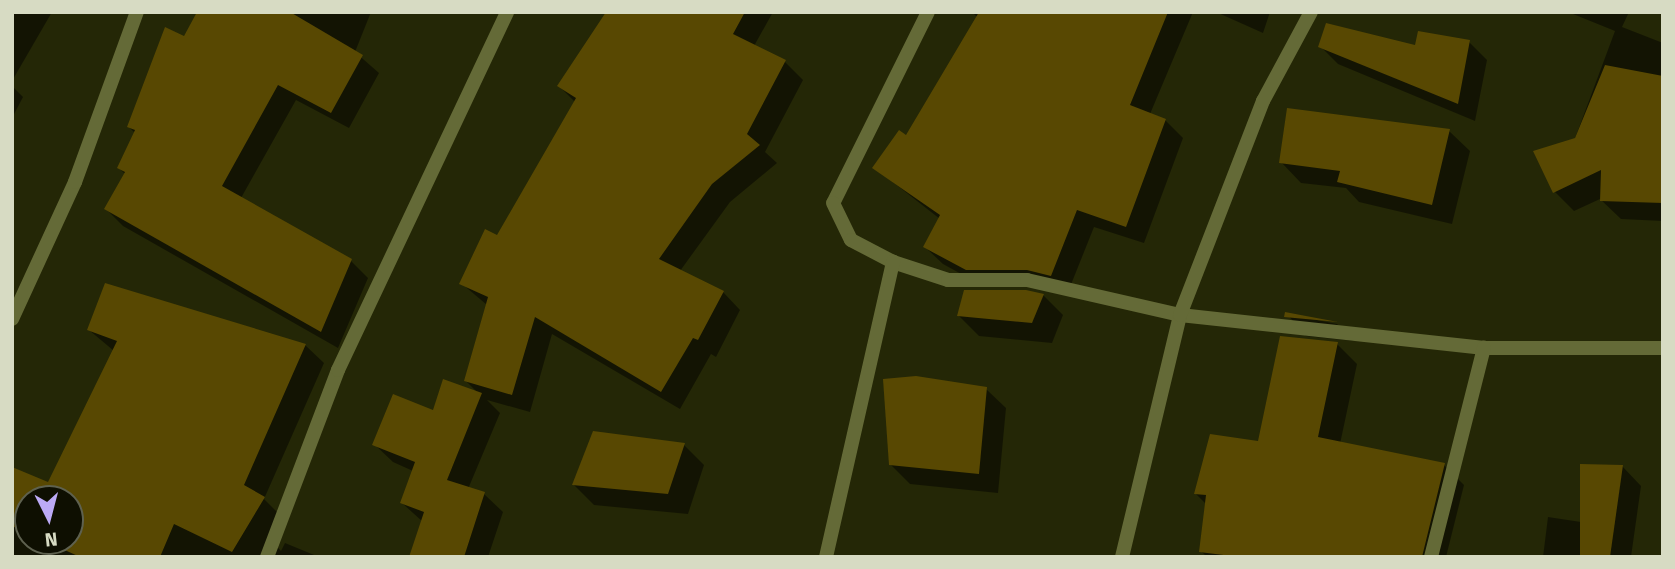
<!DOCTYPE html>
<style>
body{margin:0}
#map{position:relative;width:1675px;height:569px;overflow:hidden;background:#242706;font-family:"Fira Sans",sans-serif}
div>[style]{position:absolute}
.shadow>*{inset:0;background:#0007}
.building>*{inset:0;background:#584802}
.street>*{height:14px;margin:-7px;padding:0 7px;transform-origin:7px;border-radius:7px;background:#646a37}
span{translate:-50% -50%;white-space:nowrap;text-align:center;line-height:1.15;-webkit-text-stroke:5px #0e0f01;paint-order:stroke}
.frame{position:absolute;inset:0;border:14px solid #d7dbc3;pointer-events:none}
.north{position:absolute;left:14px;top:485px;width:70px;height:70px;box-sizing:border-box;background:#0e0f01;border:2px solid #5e614f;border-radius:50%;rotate:174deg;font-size:19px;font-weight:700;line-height:28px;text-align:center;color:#d7dbc3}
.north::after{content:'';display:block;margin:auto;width:24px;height:32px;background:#bcaaf6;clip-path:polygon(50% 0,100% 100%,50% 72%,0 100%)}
</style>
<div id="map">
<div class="shadow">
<i style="clip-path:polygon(12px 12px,52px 12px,12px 81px)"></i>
<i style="clip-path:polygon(199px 12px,371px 12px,355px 52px,379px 73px,349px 128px,296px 100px,241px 198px,351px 261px,368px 278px,338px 348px,123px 226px,106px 209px,125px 174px,119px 168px,135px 133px,129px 127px)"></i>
<i style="clip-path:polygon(608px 12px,773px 12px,754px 46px,785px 62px,803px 80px,765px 152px,777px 163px,730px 202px,680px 271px,723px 292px,740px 310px,716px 357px,711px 354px,680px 409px,552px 334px,530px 412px,487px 400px,500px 413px,468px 489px,484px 494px,503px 512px,488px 557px,411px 557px,423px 522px,402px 503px,413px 471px,393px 462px,374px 444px,478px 393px,466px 381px,487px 305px,461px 283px,498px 237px,575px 102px,559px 86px)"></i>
<i style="clip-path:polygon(972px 12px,1193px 12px,1150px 114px,1165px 120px,1183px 138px,1144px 243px,1094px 227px,1068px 292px,1046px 287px,985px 287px,943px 264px,925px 247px,940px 219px,875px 168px,906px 137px,978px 18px)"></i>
<i style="clip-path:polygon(1216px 12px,1270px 12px,1263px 33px)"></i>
<i style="clip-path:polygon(1568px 12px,1629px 12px,1622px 27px,1663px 43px,1663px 221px,1621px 219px,1600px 199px,1574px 211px,1555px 192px,1615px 31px)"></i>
<i style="clip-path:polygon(1469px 42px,1487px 60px,1475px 121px,1338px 64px,1320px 46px,1417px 47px)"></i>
<i style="clip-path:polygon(12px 86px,23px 97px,12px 118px)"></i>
<i style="clip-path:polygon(1449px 131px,1470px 151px,1452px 224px,1359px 202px,1346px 188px,1301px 183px,1281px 162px)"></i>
<i style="clip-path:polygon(1043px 295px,1063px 315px,1052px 343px,979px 336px,959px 316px)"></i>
<i style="clip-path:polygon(1287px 314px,1337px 324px,1354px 341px,1306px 336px)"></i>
<i style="clip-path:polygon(evenodd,89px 330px,305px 345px,324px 363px,264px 499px,282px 517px,269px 538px,281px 551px,285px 543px,319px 557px,12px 557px,12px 469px,48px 484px,114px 351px,89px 330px,28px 499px,70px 499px,70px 541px,28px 541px,28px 499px)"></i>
<i style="clip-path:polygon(1337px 344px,1357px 364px,1340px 444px,1444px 465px,1464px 485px,1446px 557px,1207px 557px,1201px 551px,1206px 504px,1196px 494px,1260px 443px)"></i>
<i style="clip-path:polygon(986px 389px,1006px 408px,998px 493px,910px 484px,890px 464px)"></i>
<i style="clip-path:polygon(684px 445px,704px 465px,688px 514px,594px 505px,574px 485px)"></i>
<i style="clip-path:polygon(1622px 466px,1641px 486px,1631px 557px,1543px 557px,1548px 517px,1581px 522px)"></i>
</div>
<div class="building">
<i style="clip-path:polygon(197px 12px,290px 12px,363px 55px,331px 113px,278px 85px,222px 186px,352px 259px,321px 332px,104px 209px,125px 172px,117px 168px,135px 130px,127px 127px,165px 27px,184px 36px)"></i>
<i style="clip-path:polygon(606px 12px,745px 12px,733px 34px,786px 60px,747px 134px,760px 145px,712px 184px,659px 259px,724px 291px,698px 340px,693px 338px,661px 392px,535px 317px,512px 395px,464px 381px,488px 297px,459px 284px,485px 229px,497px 235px,576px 98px,557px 86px)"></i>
<i style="clip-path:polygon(979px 12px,1168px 12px,1130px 105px,1166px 119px,1126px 227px,1077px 210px,1051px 276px,1027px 270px,966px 270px,923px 247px,940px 215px,872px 168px,899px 130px,906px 135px)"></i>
<i style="clip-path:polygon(1326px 23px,1415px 45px,1418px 31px,1470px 40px,1458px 104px,1318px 47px)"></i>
<i style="clip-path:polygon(1605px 65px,1663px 76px,1663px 203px,1600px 201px,1601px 170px,1553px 193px,1533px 151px,1575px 138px)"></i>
<i style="clip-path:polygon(1287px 108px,1450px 129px,1432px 205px,1337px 182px,1340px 171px,1279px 163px)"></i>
<i style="clip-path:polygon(105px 283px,306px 344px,244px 485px,265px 497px,232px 552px,174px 524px,160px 557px,80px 557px,45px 541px,70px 541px,70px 499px,28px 499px,28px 533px,12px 526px,12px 467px,48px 482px,117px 341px,87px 330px)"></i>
<i style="clip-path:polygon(964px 290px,1026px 290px,1044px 294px,1032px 323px,957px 316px)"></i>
<i style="clip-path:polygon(1285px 312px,1306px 316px,1338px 322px,1284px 317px)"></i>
<i style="clip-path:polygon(1280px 336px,1338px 342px,1318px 437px,1445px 463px,1422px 557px,1240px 557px,1199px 552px,1206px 495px,1194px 494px,1210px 434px,1258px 441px)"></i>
<i style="clip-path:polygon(916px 376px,987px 387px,979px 474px,889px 465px,883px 379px)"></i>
<i style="clip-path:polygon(443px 379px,482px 393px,447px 480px,485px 492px,464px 557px,409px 557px,424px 512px,400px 503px,415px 462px,372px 445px,393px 394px,433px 410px)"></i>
<i style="clip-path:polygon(593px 431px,685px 443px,668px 494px,572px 485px)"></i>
<i style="clip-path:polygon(1580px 464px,1623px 465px,1610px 557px,1580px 557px)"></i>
</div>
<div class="street">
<i style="left:928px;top:12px;width:213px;rotate:116.4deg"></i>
<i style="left:833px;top:203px;width:41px;rotate:64.1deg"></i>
<i style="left:851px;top:240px;width:47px;rotate:27.6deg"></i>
<i style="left:893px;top:262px;width:58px;rotate:18.1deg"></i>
<i style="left:948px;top:280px;width:79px"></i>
<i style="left:1027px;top:280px;width:157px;rotate:12.9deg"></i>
<i style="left:1180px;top:315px;width:306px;rotate:6.2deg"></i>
<i style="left:1484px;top:348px;width:179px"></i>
<i style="left:12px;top:319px;width:151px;rotate:-65.3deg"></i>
<i style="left:75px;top:182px;width:181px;rotate:-70deg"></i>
<i style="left:267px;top:557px;width:200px;rotate:-69.2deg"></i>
<i style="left:338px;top:370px;width:396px;rotate:-64.7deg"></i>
<i style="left:826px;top:557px;width:303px;rotate:-77.2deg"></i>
<i style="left:1122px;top:557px;width:249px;rotate:-76.5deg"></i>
<i style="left:1180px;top:315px;width:230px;rotate:-68.8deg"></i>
<i style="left:1263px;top:101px;width:101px;rotate:-61.7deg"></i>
<i style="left:1431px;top:557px;width:216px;rotate:-75.8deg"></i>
</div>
<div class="frame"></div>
<div class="north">N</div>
</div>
